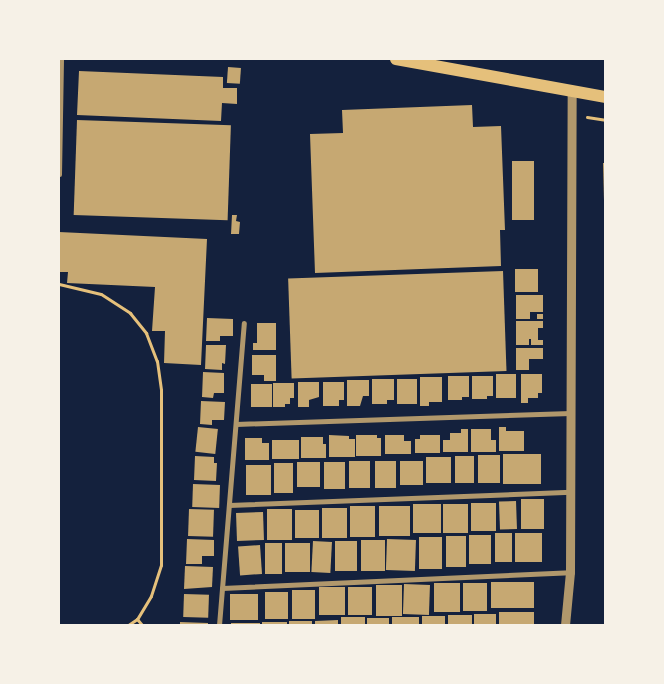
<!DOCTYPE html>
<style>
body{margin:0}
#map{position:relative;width:664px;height:684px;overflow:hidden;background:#14213d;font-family:"Open Sans",sans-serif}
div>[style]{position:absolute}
.building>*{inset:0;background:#c6a872;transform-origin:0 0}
.path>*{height:3px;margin:-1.5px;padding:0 1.5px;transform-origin:1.5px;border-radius:1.5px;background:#e5c07b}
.service>*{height:4px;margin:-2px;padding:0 2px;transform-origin:2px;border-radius:2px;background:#b1986c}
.minor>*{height:5px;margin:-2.5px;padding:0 2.5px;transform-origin:2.5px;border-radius:2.5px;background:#b1986c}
.tertiary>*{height:9px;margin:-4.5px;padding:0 4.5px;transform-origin:4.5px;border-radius:4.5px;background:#b1986c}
.primary>*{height:12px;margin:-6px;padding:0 6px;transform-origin:6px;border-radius:6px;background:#e5c07b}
span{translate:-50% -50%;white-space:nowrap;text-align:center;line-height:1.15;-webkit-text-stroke:4.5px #f6f1e7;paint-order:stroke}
.frame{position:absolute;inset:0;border:60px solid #f6f1e7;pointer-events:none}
</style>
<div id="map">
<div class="building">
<i style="left:228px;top:67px;width:13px;height:16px;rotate:4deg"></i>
<i style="clip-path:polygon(79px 71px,223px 77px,223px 88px,237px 88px,237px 104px,222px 103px,221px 121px,77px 115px)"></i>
<i style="clip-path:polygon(472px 105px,473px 127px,501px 126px,505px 230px,500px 230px,501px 266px,315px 273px,310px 134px,343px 133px,342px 110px)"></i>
<i style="left:77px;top:120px;width:154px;height:95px;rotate:2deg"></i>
<i style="left:512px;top:161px;width:22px;height:59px"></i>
<i style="clip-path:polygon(603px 163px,605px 163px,605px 201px,604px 201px)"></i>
<i style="clip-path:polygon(232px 215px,237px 215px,236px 221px,240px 222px,239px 234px,231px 234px)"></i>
<i style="clip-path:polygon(59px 232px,207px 239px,201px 365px,164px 363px,165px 331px,152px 331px,155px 287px,67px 283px,68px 272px,59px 272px)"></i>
<i style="left:515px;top:269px;width:23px;height:23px"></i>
<i style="left:503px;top:271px;width:100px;height:215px;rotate:88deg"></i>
<i style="clip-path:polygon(516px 295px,543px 295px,543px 312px,530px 312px,530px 319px,516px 319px)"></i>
<i style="left:537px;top:314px;width:6px;height:5px"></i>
<i style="clip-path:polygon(207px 318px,233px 319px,233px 336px,220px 336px,220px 341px,206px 341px)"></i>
<i style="clip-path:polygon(516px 321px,543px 321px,543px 328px,538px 328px,538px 340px,543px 340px,543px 345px,531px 345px,531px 339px,529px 339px,529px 345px,516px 345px)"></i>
<i style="clip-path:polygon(257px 323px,276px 323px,276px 350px,253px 350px,253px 343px,257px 343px)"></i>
<i style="clip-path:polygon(206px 345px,226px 345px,225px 364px,222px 363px,222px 370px,205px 369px)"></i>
<i style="clip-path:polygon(516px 348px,543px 348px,543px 359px,529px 359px,529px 370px,516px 370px)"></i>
<i style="clip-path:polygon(252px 355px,276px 355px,276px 381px,264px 381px,264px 375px,252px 375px)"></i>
<i style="clip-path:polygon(203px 372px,224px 373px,224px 393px,214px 393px,213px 398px,202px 397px)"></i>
<i style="left:496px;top:374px;width:20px;height:24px"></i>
<i style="clip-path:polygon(521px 374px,542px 374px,542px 393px,538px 393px,538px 398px,528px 398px,528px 403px,521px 403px)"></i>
<i style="clip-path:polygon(448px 376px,469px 376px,469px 397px,462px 397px,462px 400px,448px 400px)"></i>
<i style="clip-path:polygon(472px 376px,493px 376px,493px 396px,487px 396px,487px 399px,472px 399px)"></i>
<i style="clip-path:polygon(420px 377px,442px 377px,442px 402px,429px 402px,429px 406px,420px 406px)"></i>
<i style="clip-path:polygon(372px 379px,394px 379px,394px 400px,387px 400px,387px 404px,372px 404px)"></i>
<i style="left:397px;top:379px;width:20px;height:25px"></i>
<i style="clip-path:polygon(347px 380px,369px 380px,369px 396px,363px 396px,360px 406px,347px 406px)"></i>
<i style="clip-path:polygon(298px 382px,319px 382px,319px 397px,309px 400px,309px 407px,298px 407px)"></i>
<i style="clip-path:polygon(323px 382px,344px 382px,344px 400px,339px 400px,339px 406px,323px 406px)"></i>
<i style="clip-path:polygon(273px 383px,294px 383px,294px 398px,290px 398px,290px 404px,285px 404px,285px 407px,273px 407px)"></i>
<i style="left:251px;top:384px;width:21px;height:23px"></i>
<i style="clip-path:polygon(201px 401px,225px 402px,224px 420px,212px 420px,212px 425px,200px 424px)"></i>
<i style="left:198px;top:427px;width:20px;height:25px;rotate:6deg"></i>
<i style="clip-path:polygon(499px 427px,506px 427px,506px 431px,524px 431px,524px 451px,499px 451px)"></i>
<i style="clip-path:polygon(461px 429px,468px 429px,468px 452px,443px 452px,443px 440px,450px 440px,450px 433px,461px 433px)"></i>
<i style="clip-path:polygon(471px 429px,491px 429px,491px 440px,496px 440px,496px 452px,471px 452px)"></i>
<i style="clip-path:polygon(329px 435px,349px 436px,349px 439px,355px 439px,355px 457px,329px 457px)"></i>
<i style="clip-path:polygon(356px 435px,377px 435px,377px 438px,381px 438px,381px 456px,356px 456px)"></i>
<i style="clip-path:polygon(385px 435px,404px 435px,404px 441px,411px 441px,411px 454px,385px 454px)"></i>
<i style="clip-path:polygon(420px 435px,440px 435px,440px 453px,415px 453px,415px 439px,420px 439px)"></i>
<i style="clip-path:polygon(301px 437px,323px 437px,323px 444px,326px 444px,326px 458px,301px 458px)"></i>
<i style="clip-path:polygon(245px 438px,262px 438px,262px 443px,269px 443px,269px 460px,245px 460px)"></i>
<i style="left:272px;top:440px;width:27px;height:19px"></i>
<i style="left:541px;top:454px;width:30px;height:38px;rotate:90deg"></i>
<i style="left:478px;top:455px;width:22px;height:28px"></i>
<i style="clip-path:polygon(195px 456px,214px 457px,214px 463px,217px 463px,216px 481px,194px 480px)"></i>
<i style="left:455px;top:456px;width:19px;height:27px"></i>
<i style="left:426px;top:457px;width:25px;height:26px"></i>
<i style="left:349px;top:461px;width:21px;height:27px"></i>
<i style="left:375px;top:461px;width:21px;height:27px"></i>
<i style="left:400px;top:461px;width:23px;height:24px"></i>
<i style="left:297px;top:462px;width:23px;height:25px"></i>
<i style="left:324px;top:462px;width:21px;height:27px"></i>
<i style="left:274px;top:463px;width:19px;height:30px"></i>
<i style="left:246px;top:465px;width:25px;height:30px"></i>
<i style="left:193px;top:484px;width:27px;height:23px;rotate:2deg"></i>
<i style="left:544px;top:499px;width:30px;height:23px;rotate:90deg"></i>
<i style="left:516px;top:501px;width:28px;height:17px;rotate:88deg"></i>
<i style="left:471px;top:503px;width:25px;height:28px"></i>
<i style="left:413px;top:504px;width:28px;height:29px"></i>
<i style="left:443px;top:504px;width:25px;height:29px"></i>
<i style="left:350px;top:506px;width:25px;height:31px"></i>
<i style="left:379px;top:506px;width:31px;height:30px"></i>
<i style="left:322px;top:508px;width:25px;height:30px"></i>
<i style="left:189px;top:509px;width:25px;height:27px;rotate:2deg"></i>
<i style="left:267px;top:509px;width:25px;height:31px"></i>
<i style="left:295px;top:510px;width:24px;height:28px"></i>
<i style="left:263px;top:512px;width:28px;height:27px;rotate:88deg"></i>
<i style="left:495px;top:533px;width:17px;height:29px"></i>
<i style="left:515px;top:533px;width:27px;height:29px"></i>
<i style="left:469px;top:535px;width:22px;height:29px"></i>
<i style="left:446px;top:536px;width:20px;height:31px"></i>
<i style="left:419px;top:537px;width:23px;height:32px"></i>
<i style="clip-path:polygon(187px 539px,214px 540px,214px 556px,202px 556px,202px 564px,186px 564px)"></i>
<i style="left:387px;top:539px;width:29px;height:31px;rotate:2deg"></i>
<i style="left:361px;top:540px;width:24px;height:31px"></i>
<i style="left:313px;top:541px;width:19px;height:31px;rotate:3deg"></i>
<i style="left:335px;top:541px;width:22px;height:30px"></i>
<i style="left:265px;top:543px;width:17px;height:31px"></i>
<i style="left:285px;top:543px;width:25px;height:29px"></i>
<i style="left:260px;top:545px;width:29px;height:22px;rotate:86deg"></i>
<i style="clip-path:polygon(185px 566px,213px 567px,212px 587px,184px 589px)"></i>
<i style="left:534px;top:582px;width:26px;height:43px;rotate:90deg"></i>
<i style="left:434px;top:583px;width:26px;height:29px"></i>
<i style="left:463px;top:583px;width:24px;height:28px"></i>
<i style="left:404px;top:584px;width:26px;height:30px;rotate:2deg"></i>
<i style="left:376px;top:585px;width:26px;height:31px"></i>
<i style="left:345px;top:587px;width:28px;height:26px;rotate:90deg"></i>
<i style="left:348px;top:587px;width:24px;height:28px"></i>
<i style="left:292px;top:590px;width:23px;height:29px"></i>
<i style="left:288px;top:592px;width:27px;height:23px;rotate:90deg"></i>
<i style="left:184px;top:594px;width:25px;height:23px;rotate:2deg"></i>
<i style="left:230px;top:594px;width:28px;height:26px"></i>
<i style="left:499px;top:612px;width:35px;height:13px"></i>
<i style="left:474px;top:614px;width:22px;height:11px"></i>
<i style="left:448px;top:615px;width:24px;height:10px"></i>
<i style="left:422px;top:616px;width:23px;height:9px"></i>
<i style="left:341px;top:617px;width:24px;height:8px"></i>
<i style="left:392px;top:617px;width:27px;height:8px"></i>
<i style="left:367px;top:618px;width:22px;height:7px"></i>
<i style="clip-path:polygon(338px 620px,338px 625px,315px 625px,315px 621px)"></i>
<i style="left:289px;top:621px;width:23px;height:4px"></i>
<i style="clip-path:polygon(180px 622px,208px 623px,208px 625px,180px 625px)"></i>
<i style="left:262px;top:622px;width:25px;height:3px"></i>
<i style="left:231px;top:623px;width:29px;height:2px"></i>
</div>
<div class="path">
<i style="left:587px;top:117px;width:18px;rotate:9deg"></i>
<i style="left:59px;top:284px;width:43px;rotate:13.4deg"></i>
<i style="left:101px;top:294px;width:35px;rotate:33deg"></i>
<i style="left:130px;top:313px;width:26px;rotate:51deg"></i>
<i style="left:146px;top:333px;width:30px;rotate:69deg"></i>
<i style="left:157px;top:361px;width:29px;rotate:82deg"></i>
<i style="left:161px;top:390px;width:175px;rotate:90deg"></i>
<i style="left:161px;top:565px;width:33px;rotate:108deg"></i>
<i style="left:151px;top:596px;width:27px;rotate:121deg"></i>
<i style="left:137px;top:619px;width:11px;rotate:146deg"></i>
<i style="left:137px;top:619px;width:8px;rotate:50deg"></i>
</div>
<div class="service">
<i style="left:60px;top:175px;width:116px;rotate:-89deg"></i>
</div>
<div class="minor">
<i style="left:236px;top:424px;width:335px;rotate:-1.9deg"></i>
<i style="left:229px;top:505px;width:342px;rotate:-2.2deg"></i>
<i style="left:222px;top:588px;width:348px;rotate:-2.6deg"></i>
<i style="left:219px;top:625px;width:303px;rotate:-85.3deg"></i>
</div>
<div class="tertiary">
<i style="left:565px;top:625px;width:53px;rotate:-84.6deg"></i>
<i style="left:570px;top:572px;width:482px;rotate:-89.8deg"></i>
</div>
<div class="primary">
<i style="left:396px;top:59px;width:212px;rotate:10.3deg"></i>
</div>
<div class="frame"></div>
</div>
